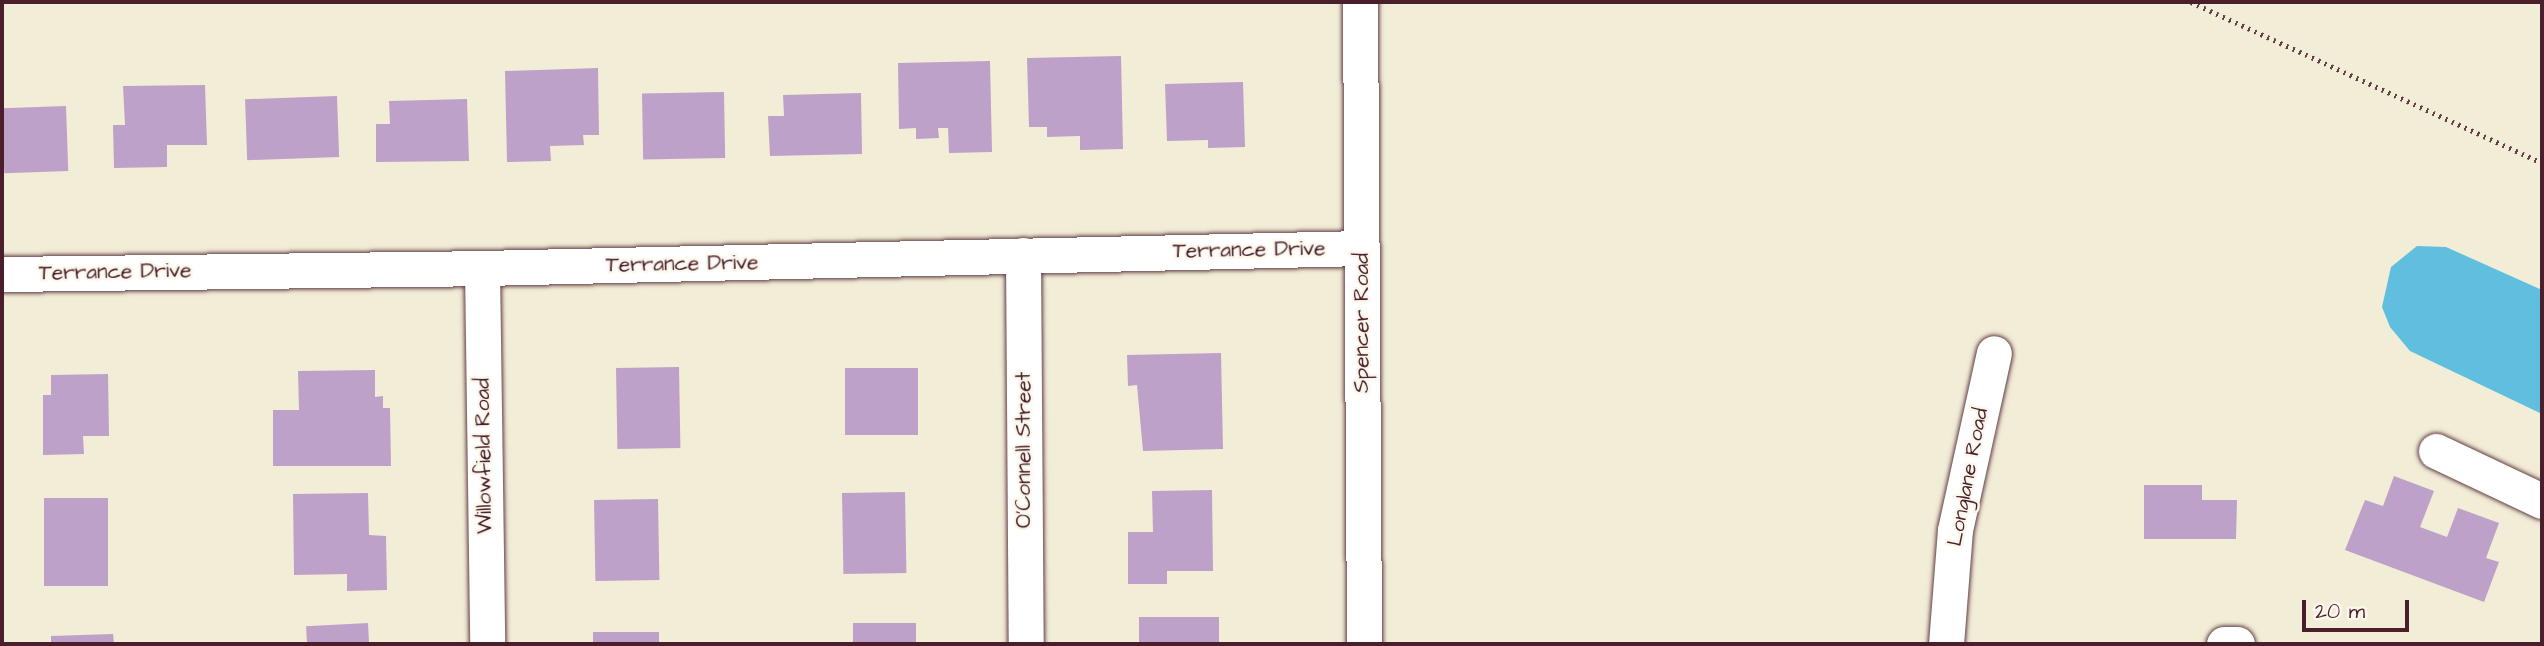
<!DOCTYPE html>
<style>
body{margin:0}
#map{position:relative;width:2544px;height:646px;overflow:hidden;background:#f2edd7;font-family:"Architects Daughter",sans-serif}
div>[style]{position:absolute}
.water>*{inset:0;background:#60bede}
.building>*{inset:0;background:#bda1c9;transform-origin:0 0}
.path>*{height:4.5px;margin-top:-2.25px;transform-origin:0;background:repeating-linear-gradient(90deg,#633e45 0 2px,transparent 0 7px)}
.roads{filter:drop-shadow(0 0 2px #633e45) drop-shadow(0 0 2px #633e45)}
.minor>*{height:35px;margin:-17.5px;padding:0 17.5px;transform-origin:17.5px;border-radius:17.5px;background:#fff}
span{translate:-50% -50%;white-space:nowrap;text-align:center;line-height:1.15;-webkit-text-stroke:5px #fbf7ec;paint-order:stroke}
.street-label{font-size:21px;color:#4a1f2b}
.frame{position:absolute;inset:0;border:4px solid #4a1f2b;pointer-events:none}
.scale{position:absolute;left:2302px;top:600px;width:107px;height:32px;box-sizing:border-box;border:4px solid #4a1f2b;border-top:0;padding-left:9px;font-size:21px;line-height:24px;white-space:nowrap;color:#4a1f2b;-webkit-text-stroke:5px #fbf7ec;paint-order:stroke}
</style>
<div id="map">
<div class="water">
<i style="clip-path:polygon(2417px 246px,2446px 247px,2542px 290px,2542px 414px,2410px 351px,2390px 327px,2382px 307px,2391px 267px)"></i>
</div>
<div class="building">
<i style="clip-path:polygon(1121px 56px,1123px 149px,1080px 150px,1080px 136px,1047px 137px,1047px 127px,1029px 127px,1027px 58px)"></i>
<i style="clip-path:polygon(990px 61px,992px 152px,949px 153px,948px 128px,938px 128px,939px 138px,916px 139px,916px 128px,899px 129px,898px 63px)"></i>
<i style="clip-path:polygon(598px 68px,599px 135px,583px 135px,584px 145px,550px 146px,551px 161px,507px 162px,505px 71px)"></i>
<i style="clip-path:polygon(1243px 82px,1245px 147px,1208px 148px,1208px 140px,1167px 141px,1165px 84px)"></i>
<i style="clip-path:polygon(205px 85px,207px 145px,167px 145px,167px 167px,114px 168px,113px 125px,125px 125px,123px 86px)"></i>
<i style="left:724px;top:92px;width:66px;height:82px;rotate:89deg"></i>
<i style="clip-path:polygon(861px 93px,862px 154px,770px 156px,768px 116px,784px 116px,783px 95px)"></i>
<i style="left:337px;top:96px;width:61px;height:92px;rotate:88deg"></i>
<i style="clip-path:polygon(467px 99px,469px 161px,376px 162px,376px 124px,390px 124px,389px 101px)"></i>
<i style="left:66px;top:106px;width:65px;height:64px;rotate:88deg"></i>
<i style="clip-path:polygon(1221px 353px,1223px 449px,1143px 451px,1137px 385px,1128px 386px,1127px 355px)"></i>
<i style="left:679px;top:367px;width:81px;height:63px;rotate:89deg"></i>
<i style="left:845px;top:368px;width:73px;height:67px"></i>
<i style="clip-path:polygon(375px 370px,375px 397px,383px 396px,383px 408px,390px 408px,391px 466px,273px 466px,273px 410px,299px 410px,298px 371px)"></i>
<i style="clip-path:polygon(108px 374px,109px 436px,83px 436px,84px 454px,43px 455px,43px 395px,51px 395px,51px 375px)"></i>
<i style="clip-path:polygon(2394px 476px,2434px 491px,2420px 527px,2447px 537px,2458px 508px,2499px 523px,2486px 558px,2499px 562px,2484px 602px,2345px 550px,2365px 500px,2383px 506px)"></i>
<i style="clip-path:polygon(2144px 485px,2202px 485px,2202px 500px,2237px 500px,2236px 539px,2144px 539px)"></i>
<i style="clip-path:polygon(1212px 490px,1213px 571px,1167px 571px,1167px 584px,1128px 584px,1128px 532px,1153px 532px,1152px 491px)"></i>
<i style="left:905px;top:492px;width:81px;height:63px;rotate:89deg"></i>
<i style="clip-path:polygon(368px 493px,369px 535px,386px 536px,387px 590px,347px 591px,347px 574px,294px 575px,293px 494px)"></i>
<i style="left:44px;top:498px;width:64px;height:88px"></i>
<i style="left:658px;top:499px;width:81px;height:64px;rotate:89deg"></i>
<i style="left:1219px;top:617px;width:27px;height:80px;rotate:90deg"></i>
<i style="left:368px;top:623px;width:21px;height:62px;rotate:87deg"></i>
<i style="left:916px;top:623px;width:21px;height:63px;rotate:90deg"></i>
<i style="left:593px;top:632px;width:66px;height:12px"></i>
<i style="clip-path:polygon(113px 634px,114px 644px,51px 644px,51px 636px)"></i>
</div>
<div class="path">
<i style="left:2191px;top:2px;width:386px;rotate:24.6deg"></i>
</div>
<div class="roads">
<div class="minor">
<i style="left:1360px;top:2px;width:642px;rotate:89.64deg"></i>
<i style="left:1023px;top:255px;width:389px;rotate:89.6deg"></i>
<i style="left:482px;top:268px;width:376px;rotate:89.2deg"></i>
<i style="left:2px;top:274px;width:480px;rotate:-0.7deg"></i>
<i style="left:482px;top:268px;width:880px;rotate:-1.3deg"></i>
<i style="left:2436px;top:451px;width:117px;rotate:25.3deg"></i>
<i style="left:1946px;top:644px;width:114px;rotate:-85.5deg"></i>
<i style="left:1955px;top:530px;width:181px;rotate:-77.6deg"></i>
<i style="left:2224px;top:644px;width:13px"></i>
</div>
</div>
<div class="street-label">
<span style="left:1249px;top:250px;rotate:-1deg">Terrance Drive</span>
<span style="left:682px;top:264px;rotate:-1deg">Terrance Drive</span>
<span style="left:115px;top:272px;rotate:-1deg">Terrance Drive</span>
<span style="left:1362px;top:323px;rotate:-90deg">Spencer Road</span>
<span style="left:1024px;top:450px;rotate:-90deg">O'Connell Street</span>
<span style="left:484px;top:456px;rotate:-91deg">Willowfield Road</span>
<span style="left:1968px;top:477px;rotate:-79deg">Longlane Road</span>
</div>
<div class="frame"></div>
<div class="scale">20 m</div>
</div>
